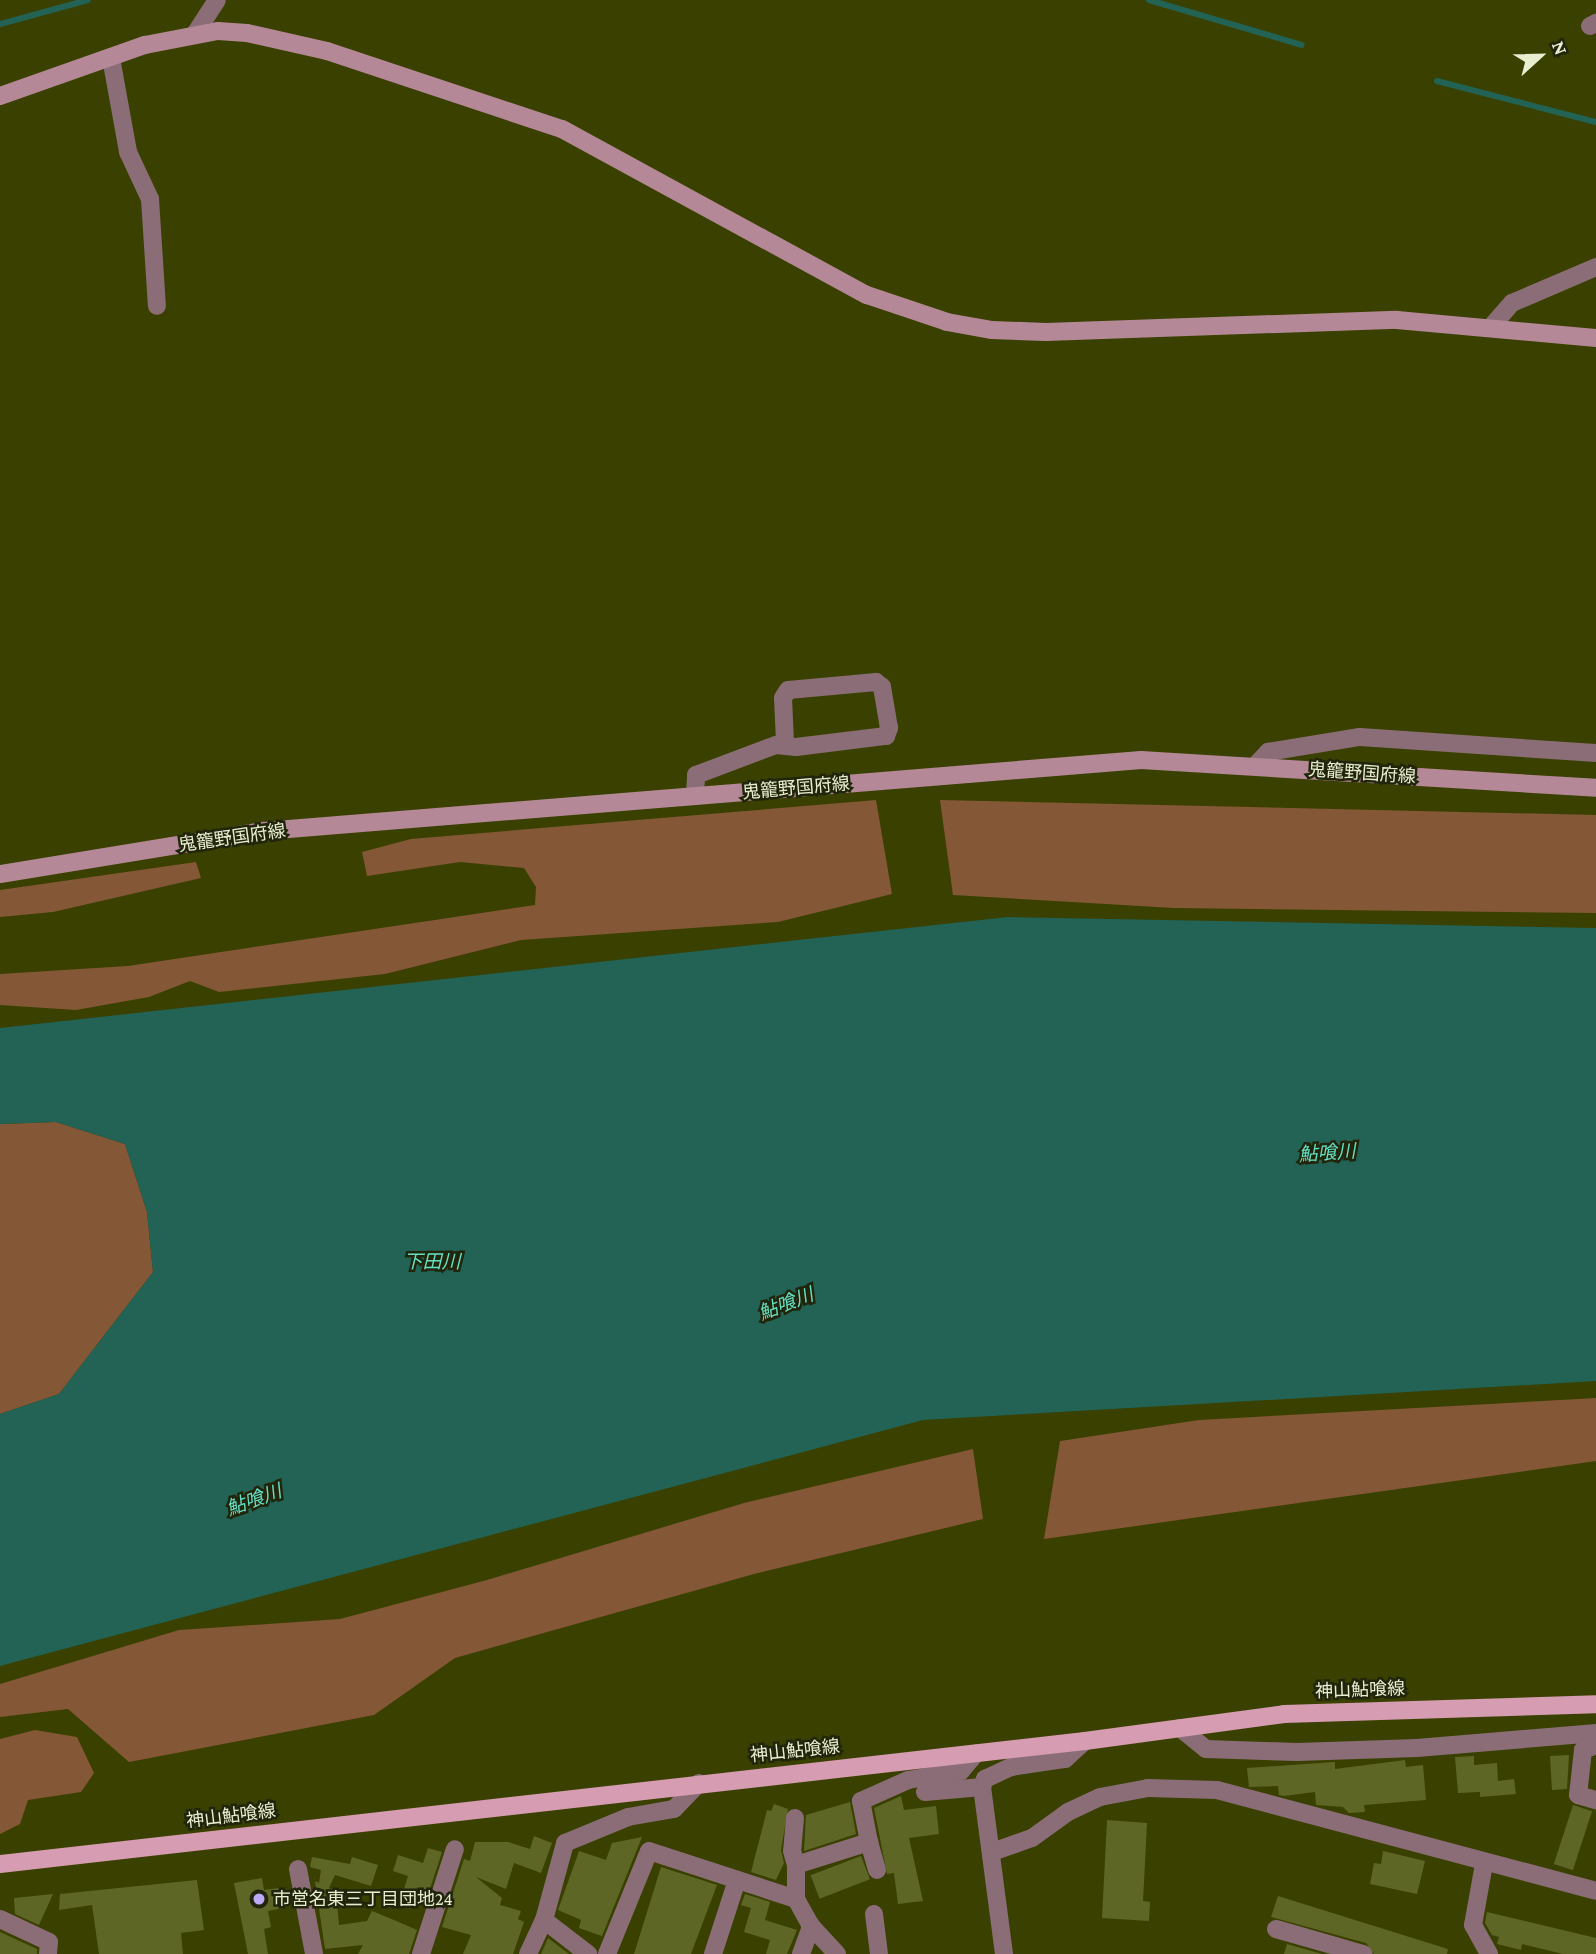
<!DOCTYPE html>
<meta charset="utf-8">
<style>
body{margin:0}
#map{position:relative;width:1596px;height:1954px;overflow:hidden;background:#3a4000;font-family:"Crimson Pro","Noto Sans JP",serif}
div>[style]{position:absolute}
.green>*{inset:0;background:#845736}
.water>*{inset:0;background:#226355}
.stream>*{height:6px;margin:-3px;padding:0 3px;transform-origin:3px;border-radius:3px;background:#226355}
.building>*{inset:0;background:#5e6626;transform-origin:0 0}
.street>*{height:18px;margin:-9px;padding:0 9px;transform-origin:9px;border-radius:9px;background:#8a6d77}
.secondary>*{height:18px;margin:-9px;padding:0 9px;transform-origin:9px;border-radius:9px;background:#b58898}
.primary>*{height:18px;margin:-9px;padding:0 9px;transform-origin:9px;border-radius:9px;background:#d69cb1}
.dots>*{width:19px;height:19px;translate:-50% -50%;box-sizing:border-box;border:4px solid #21250c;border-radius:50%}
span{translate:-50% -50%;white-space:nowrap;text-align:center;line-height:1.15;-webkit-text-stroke:5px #21250c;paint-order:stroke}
.street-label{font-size:18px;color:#e8eed0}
.poi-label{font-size:18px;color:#e8eed0}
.left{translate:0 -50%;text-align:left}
.water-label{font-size:19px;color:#64dfc3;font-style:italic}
.north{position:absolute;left:1505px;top:21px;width:70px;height:70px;-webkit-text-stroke:5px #21250c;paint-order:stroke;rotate:68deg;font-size:19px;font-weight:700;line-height:28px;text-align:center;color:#e8eed0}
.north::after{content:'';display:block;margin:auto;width:24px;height:32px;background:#e8eed0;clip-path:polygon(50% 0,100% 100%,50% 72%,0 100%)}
</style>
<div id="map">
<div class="green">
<i style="clip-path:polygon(876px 800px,892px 894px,778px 922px,521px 940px,385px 974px,219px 992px,190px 981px,149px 997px,76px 1010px,0 1005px,0 974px,128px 966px,535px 905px,536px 887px,524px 868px,460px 862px,367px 876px,362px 852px,411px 839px)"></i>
<i style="clip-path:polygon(940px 800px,1596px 815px,1596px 913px,1174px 908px,953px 895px)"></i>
<i style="clip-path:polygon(196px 862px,201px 878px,53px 912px,0 917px,0 890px)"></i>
<i style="clip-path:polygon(56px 1122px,125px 1144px,147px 1212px,153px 1272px,59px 1394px,0 1414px,0 1124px)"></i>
<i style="clip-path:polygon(1596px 1398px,1596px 1461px,1044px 1539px,1060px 1441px,1199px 1420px)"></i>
<i style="clip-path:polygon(973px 1449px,983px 1519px,754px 1574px,455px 1658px,374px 1715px,129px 1762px,68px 1709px,0 1717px,0 1684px,179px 1630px,340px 1619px,487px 1580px,744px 1503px)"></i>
<i style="clip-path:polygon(35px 1730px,77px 1737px,94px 1773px,81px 1792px,28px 1800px,20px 1824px,0 1834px,0 1739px)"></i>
</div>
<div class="water">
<i style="clip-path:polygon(1008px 917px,1596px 928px,1596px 1381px,923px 1420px,0 1666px,0 1414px,59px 1394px,153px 1272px,147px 1212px,125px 1144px,56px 1122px,0 1124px,0 1028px)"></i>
</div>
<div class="stream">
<i style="left:1149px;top:0;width:159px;rotate:16.4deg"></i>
<i style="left:0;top:24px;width:91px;rotate:-15.3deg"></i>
<i style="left:1437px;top:81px;width:164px;rotate:14.5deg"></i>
</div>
<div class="building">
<i style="clip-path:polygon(1569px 1755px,1567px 1789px,1552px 1790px,1550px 1756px)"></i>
<i style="clip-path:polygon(1474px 1756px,1474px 1765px,1497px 1763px,1498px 1781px,1514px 1779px,1516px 1794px,1480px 1797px,1480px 1792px,1458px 1793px,1455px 1757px)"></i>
<i style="clip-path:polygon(1405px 1760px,1406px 1767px,1423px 1765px,1426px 1800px,1364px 1805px,1365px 1812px,1349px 1813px,1343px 1807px,1316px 1805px,1315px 1792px,1284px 1796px,1279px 1795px,1278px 1786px,1249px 1787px,1247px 1768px,1335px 1762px,1335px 1769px)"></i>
<i style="clip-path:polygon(901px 1796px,904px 1810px,936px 1806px,939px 1834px,909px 1838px,923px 1901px,898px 1904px,894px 1873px,887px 1874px,874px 1808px)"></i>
<i style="clip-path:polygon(850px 1802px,856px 1834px,804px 1851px,806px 1815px)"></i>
<i style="clip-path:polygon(774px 1804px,788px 1809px,781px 1850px,784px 1863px,776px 1880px,751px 1872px,767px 1810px,771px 1811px)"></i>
<i style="left:1573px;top:1805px;width:20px;height:62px;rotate:18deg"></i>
<i style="clip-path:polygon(1107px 1820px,1147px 1823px,1143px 1901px,1150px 1902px,1149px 1921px,1102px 1918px)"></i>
<i style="clip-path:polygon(534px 1836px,552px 1843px,541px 1873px,514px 1863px,506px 1889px,476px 1877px,502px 1898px,500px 1905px,521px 1911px,518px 1919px,524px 1922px,513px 1954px,463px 1954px,471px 1935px,442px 1927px,464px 1859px,470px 1861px,475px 1842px,508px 1842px,530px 1849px)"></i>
<i style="clip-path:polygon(642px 1837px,602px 1936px,579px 1928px,581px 1920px,558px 1910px,579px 1851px,606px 1860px,612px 1843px)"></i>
<i style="clip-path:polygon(428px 1848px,442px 1852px,425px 1904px,402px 1896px,408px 1876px,393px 1871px,398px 1855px,423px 1863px)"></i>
<i style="clip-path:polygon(1383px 1851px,1425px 1861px,1417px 1894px,1370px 1884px,1374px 1863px,1381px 1864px)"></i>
<i style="left:861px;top:1856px;width:25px;height:54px;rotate:69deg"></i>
<i style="clip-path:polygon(312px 1857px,350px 1864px,352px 1857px,378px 1865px,371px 1886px,335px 1875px,329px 1888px,336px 1891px,339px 1925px,367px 1921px,372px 1911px,394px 1920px,417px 1930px,409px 1954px,358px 1954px,363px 1945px,325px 1949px,315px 1881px,319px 1883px,321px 1870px,310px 1867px)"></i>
<i style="clip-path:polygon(661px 1867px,717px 1885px,691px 1954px,634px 1954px)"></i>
<i style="clip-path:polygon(262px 1878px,264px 1890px,279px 1888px,283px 1908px,268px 1911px,271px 1927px,264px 1929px,268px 1954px,248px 1954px,234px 1883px)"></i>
<i style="clip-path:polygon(197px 1880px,204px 1930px,181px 1933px,183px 1954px,99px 1954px,92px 1905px,59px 1910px,60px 1894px)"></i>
<i style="clip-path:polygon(53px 1894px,39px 1925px,15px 1914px,14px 1898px)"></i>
<i style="clip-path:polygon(745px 1894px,770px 1902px,765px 1920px,797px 1930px,787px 1954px,766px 1954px,770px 1940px,744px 1932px,751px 1908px,741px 1905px)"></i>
<i style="clip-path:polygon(1278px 1896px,1448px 1949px,1447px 1954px,1374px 1954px,1366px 1943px,1271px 1917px)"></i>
<i style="clip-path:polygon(1487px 1912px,1596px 1938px,1596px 1954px,1563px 1954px,1522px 1944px,1521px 1950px,1497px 1944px,1499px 1937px,1492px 1935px,1485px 1923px)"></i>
<i style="clip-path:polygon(0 1932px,37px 1949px,37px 1954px,0 1954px)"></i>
<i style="clip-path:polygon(548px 1938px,569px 1954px,541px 1954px)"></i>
<i style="clip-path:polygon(1287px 1944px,1322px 1954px,1284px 1954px)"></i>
</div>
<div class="street">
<i style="left:1590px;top:26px;width:7px;rotate:-27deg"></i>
<i style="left:195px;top:34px;width:40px;rotate:-57.1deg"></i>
<i style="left:111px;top:58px;width:96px;rotate:79.7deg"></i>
<i style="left:128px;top:152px;width:52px;rotate:64.9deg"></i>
<i style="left:150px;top:199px;width:107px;rotate:86.3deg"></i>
<i style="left:1491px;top:327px;width:32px;rotate:-49deg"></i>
<i style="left:1512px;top:303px;width:91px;rotate:-23.2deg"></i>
<i style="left:1256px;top:765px;width:18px;rotate:-47deg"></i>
<i style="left:1268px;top:752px;width:93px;rotate:-9.3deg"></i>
<i style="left:1360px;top:737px;width:237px;rotate:3.9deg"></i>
<i style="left:695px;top:796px;width:21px;rotate:-87deg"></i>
<i style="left:696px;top:775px;width:85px;rotate:-20.6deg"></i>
<i style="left:776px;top:745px;width:20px;rotate:6deg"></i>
<i style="left:796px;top:747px;width:91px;rotate:-7deg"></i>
<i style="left:886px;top:736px;width:9px;rotate:-69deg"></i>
<i style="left:889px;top:728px;width:42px;rotate:-99.7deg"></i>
<i style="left:882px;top:687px;width:8px;rotate:-140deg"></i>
<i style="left:876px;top:682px;width:88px;rotate:174.8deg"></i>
<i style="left:788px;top:690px;width:9px;rotate:122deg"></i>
<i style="left:783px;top:698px;width:44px;rotate:87.4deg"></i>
<i style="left:1180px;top:1728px;width:33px;rotate:39deg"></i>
<i style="left:1206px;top:1749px;width:91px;rotate:1.9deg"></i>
<i style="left:1297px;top:1752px;width:120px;rotate:-1.9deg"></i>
<i style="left:1417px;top:1748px;width:180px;rotate:-4.8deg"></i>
<i style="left:1596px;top:1745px;width:14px;rotate:159deg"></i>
<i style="left:1583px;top:1750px;width:45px;rotate:96.3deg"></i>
<i style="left:1578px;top:1795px;width:19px;rotate:16deg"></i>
<i style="left:925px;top:1792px;width:57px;rotate:-5deg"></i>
<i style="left:795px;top:1818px;width:33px;rotate:95deg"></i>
<i style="left:792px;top:1851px;width:15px;rotate:74deg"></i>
<i style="left:869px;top:1842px;width:42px;rotate:-101deg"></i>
<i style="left:861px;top:1801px;width:51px;rotate:-24.1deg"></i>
<i style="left:908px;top:1780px;width:54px;rotate:-9.6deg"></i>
<i style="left:961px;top:1771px;width:23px;rotate:-50deg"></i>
<i style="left:992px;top:1852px;width:42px;rotate:-19.3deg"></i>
<i style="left:1032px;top:1838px;width:44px;rotate:-35.8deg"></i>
<i style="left:1068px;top:1812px;width:35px;rotate:-25deg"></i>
<i style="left:1100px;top:1797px;width:49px;rotate:-10.6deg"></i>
<i style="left:1148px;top:1788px;width:69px;rotate:1.7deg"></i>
<i style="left:1217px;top:1790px;width:392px;rotate:14.9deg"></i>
<i style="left:1484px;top:1864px;width:62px;rotate:100.2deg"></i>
<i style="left:1473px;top:1925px;width:33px;rotate:61deg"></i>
<i style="left:298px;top:1869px;width:86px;rotate:79.3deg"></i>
<i style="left:796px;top:1899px;width:34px;rotate:-90deg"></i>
<i style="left:796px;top:1865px;width:77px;rotate:-17.5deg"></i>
<i style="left:869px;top:1842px;width:29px;rotate:74deg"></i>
<i style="left:874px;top:1914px;width:40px;rotate:82.9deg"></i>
<i style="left:0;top:1919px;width:54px;rotate:25.1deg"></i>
<i style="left:49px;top:1942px;width:12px;rotate:95deg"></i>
<i style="left:544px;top:1920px;width:56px;rotate:37.7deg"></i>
<i style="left:1276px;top:1929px;width:91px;rotate:16deg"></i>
<i style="left:421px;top:1954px;width:110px;rotate:-72.1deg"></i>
<i style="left:528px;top:1954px;width:38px;rotate:-65deg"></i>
<i style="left:544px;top:1920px;width:80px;rotate:-74.7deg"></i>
<i style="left:565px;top:1843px;width:68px;rotate:-22.4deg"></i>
<i style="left:628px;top:1817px;width:47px;rotate:-9.9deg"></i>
<i style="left:674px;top:1809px;width:36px;rotate:-46deg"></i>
<i style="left:607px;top:1954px;width:111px;rotate:-67.8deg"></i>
<i style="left:649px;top:1851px;width:155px;rotate:18.1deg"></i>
<i style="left:796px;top:1899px;width:31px;rotate:61deg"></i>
<i style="left:811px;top:1926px;width:38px;rotate:47deg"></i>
<i style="left:713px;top:1954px;width:78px;rotate:-72deg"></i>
<i style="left:801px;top:1954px;width:30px;rotate:-70deg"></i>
<i style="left:1004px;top:1954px;width:168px;rotate:-97.5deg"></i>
<i style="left:982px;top:1787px;width:9px;rotate:-69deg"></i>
<i style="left:985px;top:1779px;width:29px;rotate:-25deg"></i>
<i style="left:1011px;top:1767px;width:55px;rotate:-8.4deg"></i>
<i style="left:1065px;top:1759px;width:27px;rotate:-42deg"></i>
</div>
<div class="secondary">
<i style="left:0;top:96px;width:154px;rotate:-19.4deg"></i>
<i style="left:145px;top:45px;width:74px;rotate:-10.9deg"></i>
<i style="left:218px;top:31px;width:29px;rotate:4deg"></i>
<i style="left:247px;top:33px;width:82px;rotate:12.7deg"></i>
<i style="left:327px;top:51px;width:248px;rotate:18.4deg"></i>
<i style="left:562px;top:129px;width:347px;rotate:28.6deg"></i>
<i style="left:867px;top:295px;width:84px;rotate:18.6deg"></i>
<i style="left:947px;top:322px;width:46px;rotate:10.1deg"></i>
<i style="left:992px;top:330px;width:54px;rotate:2.1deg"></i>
<i style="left:1046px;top:332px;width:351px;rotate:-2deg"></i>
<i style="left:1397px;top:320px;width:200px;rotate:5.2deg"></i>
<i style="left:0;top:874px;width:267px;rotate:-9.3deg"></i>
<i style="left:264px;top:831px;width:880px;rotate:-4.63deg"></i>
<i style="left:1141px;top:760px;width:456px;rotate:3.5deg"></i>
</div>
<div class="primary">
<i style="left:0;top:1864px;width:1092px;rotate:-6.47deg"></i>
<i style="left:1085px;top:1741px;width:201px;rotate:-7.7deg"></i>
<i style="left:1284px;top:1714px;width:312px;rotate:-1.8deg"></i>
</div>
<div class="dots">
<i style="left:259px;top:1899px;background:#bda9f5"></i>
</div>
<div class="street-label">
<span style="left:1362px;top:773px;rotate:4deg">鬼籠野国府線</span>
<span style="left:796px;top:788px;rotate:-5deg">鬼籠野国府線</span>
<span style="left:232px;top:838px;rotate:-8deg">鬼籠野国府線</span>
<span style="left:1360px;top:1690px;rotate:-2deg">神山鮎喰線</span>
<span style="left:795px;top:1751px;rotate:-6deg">神山鮎喰線</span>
<span style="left:231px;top:1816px;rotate:-7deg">神山鮎喰線</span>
</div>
<div class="poi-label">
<span class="left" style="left:273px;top:1899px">市営名東三丁目団地24</span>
</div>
<div class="water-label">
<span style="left:1327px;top:1153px;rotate:-4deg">鮎喰川</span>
<span style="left:432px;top:1262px">下田川</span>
<span style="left:786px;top:1304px;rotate:-21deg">鮎喰川</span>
<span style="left:254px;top:1500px;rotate:-20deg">鮎喰川</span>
</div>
<div class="north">N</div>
</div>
